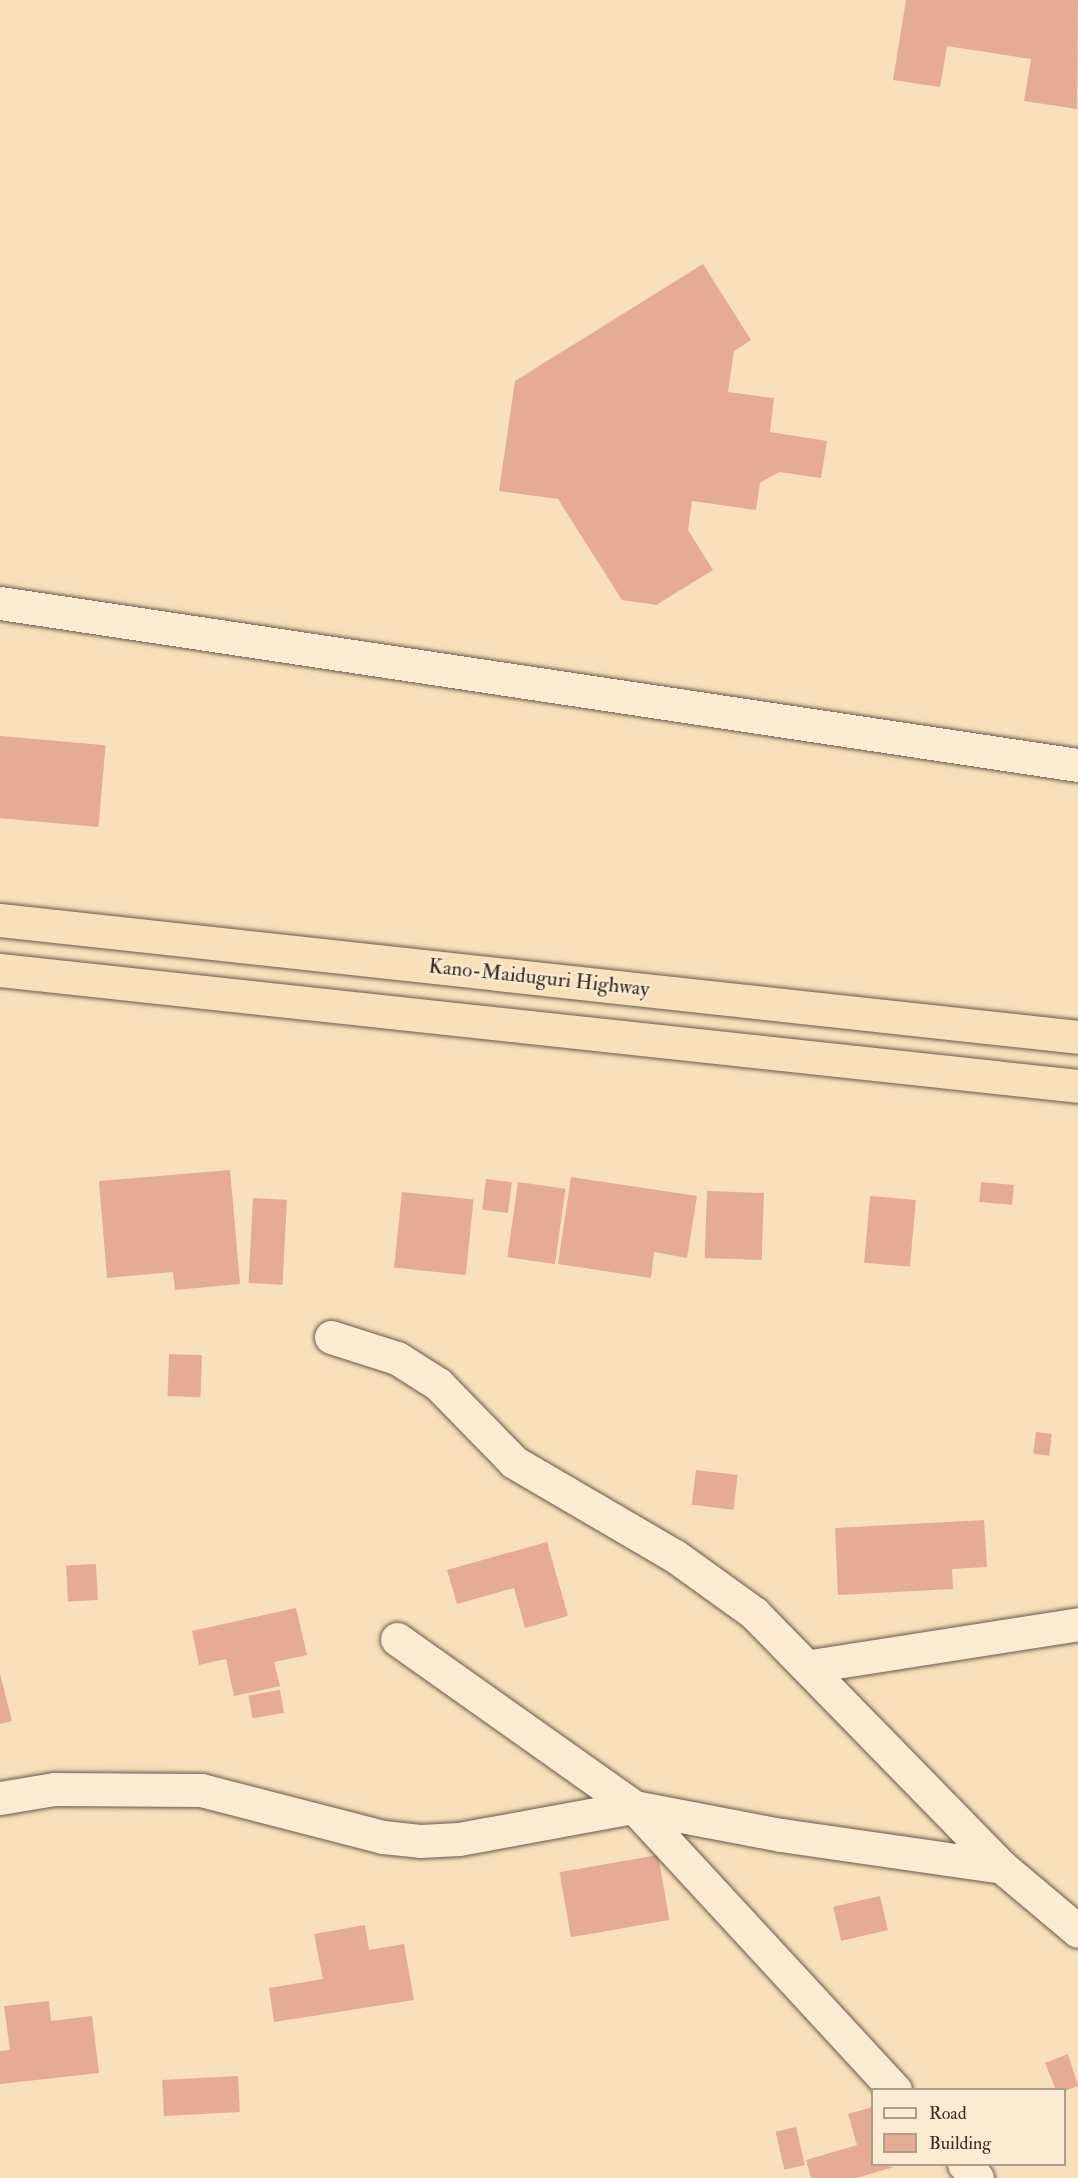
<!DOCTYPE html>
<style>
body{margin:0}
#map{position:relative;width:1078px;height:2178px;overflow:hidden;background:#f7e0ba;font-family:"IM FELL Double Pica",serif}
div>[style]{position:absolute}
.building>*{inset:0;background:#e6ab94;transform-origin:0 0}
.roads{filter:drop-shadow(0 0 2px #69584a) drop-shadow(0 0 2px #69584a)}
.minor>*{height:33px;margin:-16.5px;padding:0 16.5px;transform-origin:16.5px;border-radius:16.5px;background:#faebd2}
.highway>*{height:33px;margin:-16.5px;padding:0 16.5px;transform-origin:16.5px;border-radius:16.5px;background:#f7e0ba}
span{translate:-50% -50%;white-space:nowrap;text-align:center;line-height:1.15;-webkit-text-stroke:4.5px #faebd2;paint-order:stroke}
.street-label{font-size:21px;color:#3a2b24}
.legend{position:absolute;left:871px;top:2088px;width:195px;height:78px;box-sizing:border-box;background:#faebd2;border:2px solid #ad9e8c;margin:0;padding:8px 10px;list-style:none;font-size:18px;color:#3a2b24}
.legend li{display:flex;align-items:center;gap:12px;height:30px}
.legend b{width:30px;border:2px solid #ad9e8c}
</style>
<div id="map">
<div class="building">
<i style="clip-path:polygon(906px 0,1078px 0,1077px 109px,1024px 101px,1031px 59px,947px 46px,940px 87px,893px 80px)"></i>
<i style="clip-path:polygon(703px 264px,751px 340px,734px 351px,728px 392px,774px 398px,770px 432px,827px 441px,821px 478px,779px 472px,760px 483px,756px 510px,692px 501px,688px 530px,713px 570px,656px 605px,622px 600px,558px 499px,499px 491px,515px 381px)"></i>
<i style="left:0;top:736px;width:106px;height:82px;rotate:5deg"></i>
<i style="clip-path:polygon(230px 1170px,240px 1284px,175px 1290px,173px 1272px,107px 1278px,99px 1181px)"></i>
<i style="clip-path:polygon(571px 1177px,697px 1196px,687px 1258px,654px 1252px,651px 1278px,558px 1264px)"></i>
<i style="left:486px;top:1179px;width:26px;height:31px;rotate:7deg"></i>
<i style="left:518px;top:1182px;width:48px;height:76px;rotate:8deg"></i>
<i style="left:981px;top:1182px;width:33px;height:20px;rotate:5deg"></i>
<i style="left:707px;top:1191px;width:57px;height:67px;rotate:2deg"></i>
<i style="left:402px;top:1192px;width:72px;height:76px;rotate:6deg"></i>
<i style="left:870px;top:1196px;width:46px;height:67px;rotate:5deg"></i>
<i style="left:253px;top:1198px;width:34px;height:85px;rotate:3deg"></i>
<i style="left:169px;top:1354px;width:33px;height:42px;rotate:2deg"></i>
<i style="left:1036px;top:1432px;width:16px;height:22px;rotate:7deg"></i>
<i style="left:696px;top:1470px;width:42px;height:35px;rotate:7deg"></i>
<i style="clip-path:polygon(984px 1520px,987px 1567px,952px 1569px,953px 1589px,838px 1595px,835px 1528px)"></i>
<i style="clip-path:polygon(547px 1542px,568px 1616px,525px 1628px,514px 1588px,457px 1604px,447px 1570px)"></i>
<i style="left:96px;top:1564px;width:36px;height:30px;rotate:87deg"></i>
<i style="clip-path:polygon(296px 1608px,307px 1655px,274px 1662px,280px 1686px,234px 1696px,226px 1659px,199px 1665px,192px 1631px)"></i>
<i style="clip-path:polygon(0 1674px,12px 1721px,0 1724px)"></i>
<i style="left:280px;top:1690px;width:23px;height:32px;rotate:80deg"></i>
<i style="left:658px;top:1855px;width:66px;height:100px;rotate:80deg"></i>
<i style="left:880px;top:1896px;width:35px;height:48px;rotate:77deg"></i>
<i style="clip-path:polygon(365px 1925px,369px 1950px,404px 1944px,414px 2000px,274px 2022px,269px 1988px,323px 1979px,314px 1934px)"></i>
<i style="clip-path:polygon(49px 2001px,51px 2021px,92px 2016px,99px 2073px,0 2084px,0 2051px,10px 2050px,4px 2006px)"></i>
<i style="clip-path:polygon(1068px 2054px,1078px 2086px,1064px 2091px,1056px 2090px,1045px 2063px)"></i>
<i style="left:238px;top:2076px;width:36px;height:76px;rotate:87deg"></i>
<i style="clip-path:polygon(872px 2107px,872px 2164px,894px 2167px,856px 2178px,811px 2178px,806px 2160px,857px 2145px,848px 2114px)"></i>
<i style="left:796px;top:2127px;width:39px;height:21px;rotate:77deg"></i>
</div>
<div class="roads">
<div class="minor">
<i style="left:0;top:603px;width:1090px;rotate:8.55deg"></i>
<i style="left:331px;top:1337px;width:69px;rotate:17.7deg"></i>
<i style="left:397px;top:1358px;width:49px;rotate:32.4deg"></i>
<i style="left:438px;top:1384px;width:109px;rotate:45.7deg"></i>
<i style="left:514px;top:1462px;width:186px;rotate:30.3deg"></i>
<i style="left:675px;top:1556px;width:97px;rotate:35.8deg"></i>
<i style="left:754px;top:1613px;width:355px;rotate:45.7deg"></i>
<i style="left:1002px;top:1867px;width:99px;rotate:40.1deg"></i>
<i style="left:397px;top:1639px;width:291px;rotate:35.3deg"></i>
<i style="left:634px;top:1807px;width:385px;rotate:47.3deg"></i>
<i style="left:811px;top:1666px;width:270px;rotate:-8.9deg"></i>
<i style="left:0;top:1798px;width:55px;rotate:-9.5deg"></i>
<i style="left:54px;top:1789px;width:147px;rotate:0.4deg"></i>
<i style="left:201px;top:1790px;width:188px;rotate:14.5deg"></i>
<i style="left:383px;top:1837px;width:37px;rotate:6deg"></i>
<i style="left:420px;top:1841px;width:39px;rotate:-3deg"></i>
<i style="left:459px;top:1839px;width:178px;rotate:-10.4deg"></i>
<i style="left:634px;top:1807px;width:150px;rotate:10.8deg"></i>
<i style="left:781px;top:1835px;width:223px;rotate:8.2deg"></i>
<i style="left:964px;top:2164px;width:19px;rotate:47deg"></i>
</div>
<div class="highway">
<i style="left:0;top:920px;width:1084px;rotate:6.19deg"></i>
<i style="left:0;top:970px;width:1084px;rotate:6.14deg"></i>
</div>
</div>
<div class="street-label">
<span style="left:539px;top:978px;rotate:6deg">Kano-Maiduguri Highway</span>
</div>
<ul class="legend">
<li><b style="height:8px;background:#faebd2"></b>Road</li>
<li><b style="height:16px;background:#e6ab94"></b>Building</li>
</ul>
</div>
